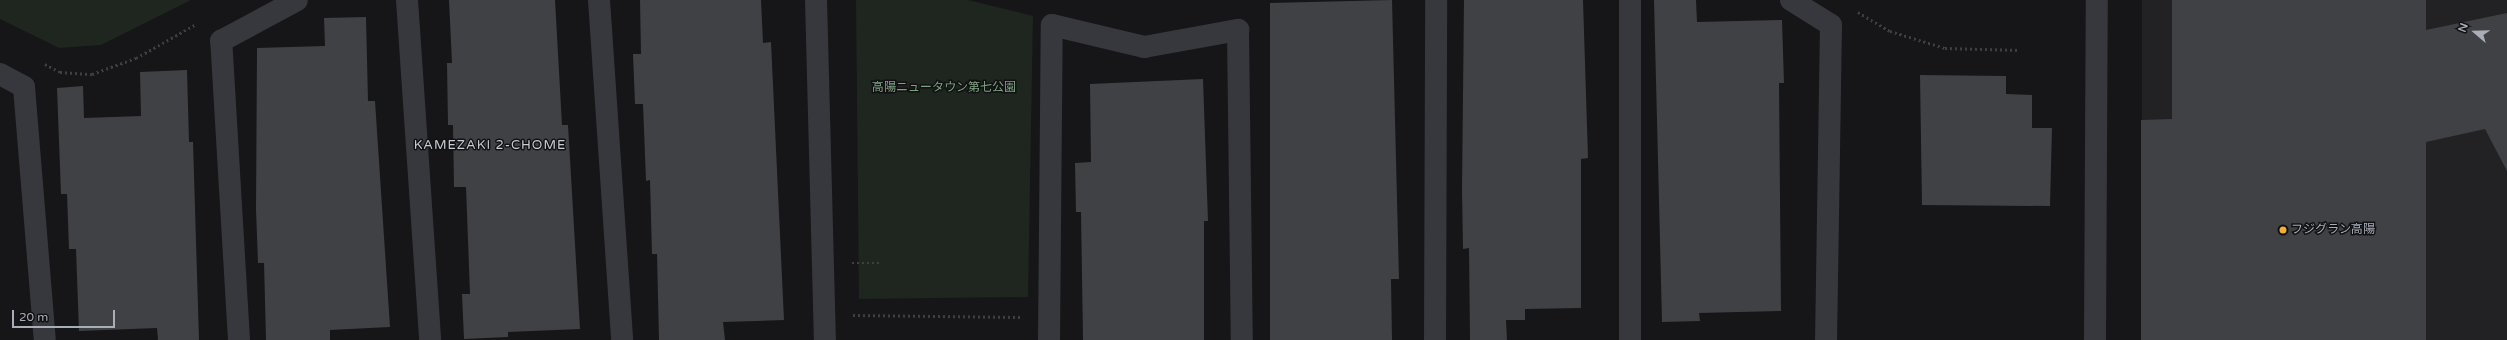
<!DOCTYPE html>
<meta charset="utf-8">
<style>
body{margin:0}
#map{position:relative;width:2507px;height:340px;overflow:hidden;background:#161618;font-family:"Varela Round","Noto Sans JP",sans-serif}
div>[style]{position:absolute}
.built>*{inset:0;background:#222225;transform-origin:0 0}
.green>*{inset:0;background:#1e261f}
.building>*{inset:0;background:#404145}
.path>*{height:2.5px;margin-top:-1.25px;transform-origin:0;background:repeating-linear-gradient(90deg,#3d3f44 0 2px,transparent 0 5px)}
.minor>*{height:22px;margin:-11px;padding:0 11px;transform-origin:11px;border-radius:11px;background:#37383d}
.tertiary>*{height:22px;margin:-11px;padding:0 11px;transform-origin:11px;border-radius:11px;background:#37383d}
.dots>*{width:11px;height:11px;translate:-50% -50%;box-sizing:border-box;border:2px solid #111113;border-radius:50%}
span{translate:-50% -50%;white-space:nowrap;text-align:center;line-height:1.15;-webkit-text-stroke:3px #111113;paint-order:stroke}
.park-label{font-size:12px;color:#7fa381}
.poi-label{font-size:12px;color:#a8adb8}
.left{translate:0 -50%;text-align:left}
.neighbourhood-label{font-size:13px;color:#c9ccd4;letter-spacing:1px}
.north{position:absolute;left:2455px;top:12px;width:40px;height:40px;-webkit-text-stroke:3px #111113;paint-order:stroke;rotate:290deg;font-size:11px;font-weight:700;line-height:16px;text-align:center;color:#a8adb8}
.north::after{content:'';display:block;margin:auto;width:14px;height:18px;background:#a8adb8;clip-path:polygon(50% 0,100% 100%,50% 72%,0 100%)}
.scale{position:absolute;left:12px;top:310px;width:103px;height:18px;box-sizing:border-box;border:2px solid #a8adb8;border-top:0;padding-left:5px;font-size:12px;line-height:14px;white-space:nowrap;color:#a8adb8;-webkit-text-stroke:3px #111113;paint-order:stroke}
</style>
<div id="map">
<div class="built">
<i style="left:2142px;top:0;width:365px;height:340px"></i>
</div>
<div class="green">
<i style="clip-path:polygon(0 0,191px 0,101px 45px,59px 48px,0 19px)"></i>
<i style="clip-path:polygon(856px 0,968px 0,1033px 16px,1028px 297px,859px 299px)"></i>
</div>
<div class="building">
<i style="clip-path:polygon(449px 0,555px 0,562px 125px,568px 125px,580px 329px,508px 332px,508px 337px,464px 339px,462px 294px,470px 294px,466px 187px,454px 187px,453px 125px,448px 125px,447px 63px,452px 63px)"></i>
<i style="clip-path:polygon(640px 0,761px 0,763px 43px,771px 42px,784px 320px,723px 322px,725px 340px,659px 340px,657px 254px,652px 254px,650px 180px,646px 181px,643px 104px,635px 104px,633px 54px,641px 54px)"></i>
<i style="clip-path:polygon(1392px 0,1399px 279px,1391px 279px,1392px 340px,1270px 340px,1270px 3px)"></i>
<i style="clip-path:polygon(1464px 0,1583px 0,1588px 158px,1581px 159px,1581px 308px,1525px 309px,1525px 320px,1506px 320px,1507px 340px,1470px 340px,1469px 248px,1463px 249px,1462px 190px)"></i>
<i style="clip-path:polygon(1654px 0,1696px 0,1697px 22px,1782px 20px,1784px 83px,1779px 83px,1781px 311px,1699px 313px,1700px 321px,1662px 322px)"></i>
<i style="clip-path:polygon(2172px 0,2426px 0,2426px 30px,2507px 13px,2507px 171px,2485px 129px,2426px 142px,2426px 340px,2141px 340px,2141px 120px,2172px 119px)"></i>
<i style="clip-path:polygon(366px 17px,368px 101px,375px 101px,390px 327px,330px 330px,330px 340px,266px 340px,264px 263px,258px 263px,256px 209px,257px 48px,325px 46px,324px 18px)"></i>
<i style="clip-path:polygon(187px 70px,189px 142px,193px 142px,199px 340px,158px 340px,157px 328px,79px 331px,76px 249px,69px 249px,67px 194px,61px 194px,57px 88px,83px 86px,84px 118px,141px 116px,140px 72px)"></i>
<i style="clip-path:polygon(1920px 75px,2006px 76px,2006px 94px,2032px 95px,2032px 128px,2052px 128px,2050px 206px,1922px 205px)"></i>
<i style="clip-path:polygon(1203px 79px,1208px 221px,1204px 221px,1204px 340px,1083px 340px,1081px 212px,1076px 212px,1075px 163px,1091px 162px,1090px 84px)"></i>
</div>
<div class="path">
<i style="left:1858px;top:12px;width:37px;rotate:31deg"></i>
<i style="left:1890px;top:31px;width:58px;rotate:17.2deg"></i>
<i style="left:1945px;top:48px;width:75px;rotate:1.5deg"></i>
<i style="left:45px;top:64px;width:17px;rotate:28deg"></i>
<i style="left:60px;top:72px;width:32px;rotate:4deg"></i>
<i style="left:92px;top:74px;width:47px;rotate:-20deg"></i>
<i style="left:136px;top:58px;width:69px;rotate:-29.5deg"></i>
<i style="left:852px;top:263px;width:27px"></i>
<i style="left:853px;top:315px;width:167px;rotate:0.7deg"></i>
</div>
<div class="minor">
<i style="left:407px;top:0;width:341px;rotate:86.1deg"></i>
<i style="left:599px;top:0;width:341px;rotate:86.1deg"></i>
<i style="left:816px;top:0;width:340px;rotate:88.5deg"></i>
<i style="left:1630px;top:0;width:340px;rotate:90deg"></i>
<i style="left:1791px;top:0;width:47px;rotate:32deg"></i>
<i style="left:1831px;top:25px;width:315px;rotate:90.9deg"></i>
<i style="left:0;top:74px;width:27px;rotate:28deg"></i>
<i style="left:24px;top:87px;width:254px;rotate:85.3deg"></i>
<i style="left:239px;top:340px;width:300px;rotate:-93.4deg"></i>
<i style="left:221px;top:41px;width:86px;rotate:-28.3deg"></i>
<i style="left:1049px;top:340px;width:315px;rotate:-89.5deg"></i>
<i style="left:1052px;top:25px;width:95px;rotate:13.4deg"></i>
<i style="left:1144px;top:47px;width:96px;rotate:-10.3deg"></i>
<i style="left:1238px;top:30px;width:310px;rotate:89.3deg"></i>
<i style="left:1435px;top:340px;width:340px;rotate:-89.8deg"></i>
</div>
<div class="tertiary">
<i style="left:2095px;top:340px;width:340px;rotate:-89.7deg"></i>
</div>
<div class="dots">
<i style="left:2283px;top:230px;background:#f2b134"></i>
</div>
<div class="park-label">
<span style="left:944px;top:88px">高陽ニュータウン第七公園</span>
</div>
<div class="poi-label">
<span class="left" style="left:2291px;top:230px">フジグラン高陽</span>
</div>
<div class="neighbourhood-label">
<span style="left:490px;top:145px">KAMEZAKI 2-CHOME</span>
</div>
<div class="north">N</div>
<div class="scale">20 m</div>
</div>
